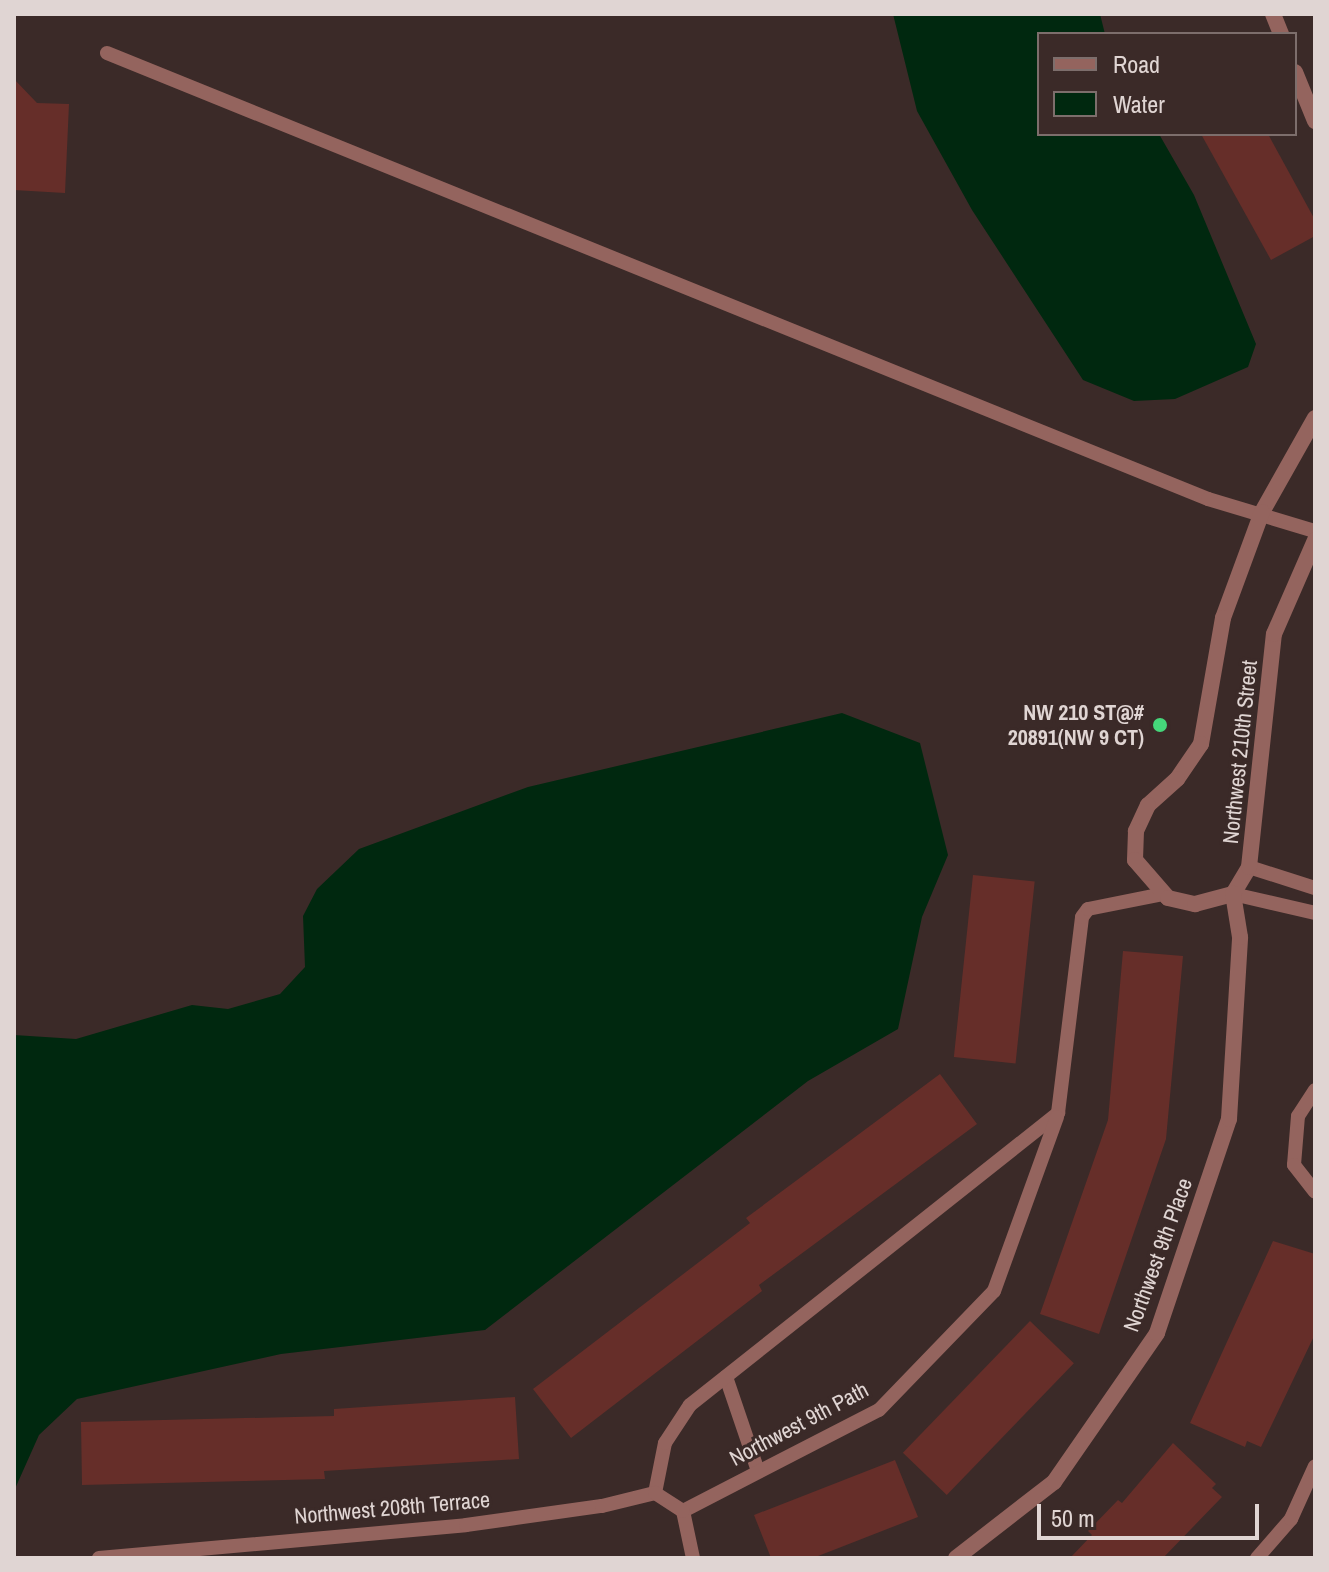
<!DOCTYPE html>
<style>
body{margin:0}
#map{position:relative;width:1329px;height:1572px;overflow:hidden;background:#3b2a28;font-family:"Archivo Narrow",sans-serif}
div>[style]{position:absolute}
.water>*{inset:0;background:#00280f}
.building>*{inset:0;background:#662e29;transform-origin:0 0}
.lane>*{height:14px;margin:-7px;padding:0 7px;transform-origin:7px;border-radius:7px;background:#94645e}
.street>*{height:16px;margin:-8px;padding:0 8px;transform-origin:8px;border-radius:8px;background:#94645e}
.dots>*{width:22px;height:22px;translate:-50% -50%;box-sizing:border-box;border:4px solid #3b2a28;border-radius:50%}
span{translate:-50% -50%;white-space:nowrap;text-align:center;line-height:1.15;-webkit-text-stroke:6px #3b2a28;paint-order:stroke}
.poi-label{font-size:22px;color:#e0d5d3;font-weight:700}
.right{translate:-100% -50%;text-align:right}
.street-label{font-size:22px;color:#e0d5d3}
.frame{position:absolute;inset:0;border:16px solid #e0d5d3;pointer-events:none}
.legend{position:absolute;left:1037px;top:32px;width:260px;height:104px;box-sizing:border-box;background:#3b2a28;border:2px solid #7d6e6c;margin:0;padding:10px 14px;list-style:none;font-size:24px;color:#e0d5d3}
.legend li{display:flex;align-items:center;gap:16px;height:40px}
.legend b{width:40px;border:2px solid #7d6e6c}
.scale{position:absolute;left:1037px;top:1504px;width:222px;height:36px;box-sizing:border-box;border:4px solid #e0d5d3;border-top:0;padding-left:10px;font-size:24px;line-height:28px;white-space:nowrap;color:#e0d5d3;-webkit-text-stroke:6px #3b2a28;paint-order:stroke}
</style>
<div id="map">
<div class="water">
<i style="clip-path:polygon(893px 14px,1100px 14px,1105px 34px,1039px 34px,1039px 134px,1159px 134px,1194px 195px,1256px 344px,1248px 367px,1175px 399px,1134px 401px,1083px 380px,972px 210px,917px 111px)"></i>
<i style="clip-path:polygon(842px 713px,920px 743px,948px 855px,922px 917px,898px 1029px,808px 1081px,485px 1330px,281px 1354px,77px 1399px,39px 1435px,14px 1491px,14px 1035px,76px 1039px,192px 1005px,228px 1009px,280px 994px,305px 967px,303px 916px,317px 889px,359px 849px,528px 787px)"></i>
</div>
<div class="building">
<i style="clip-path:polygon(14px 79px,37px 103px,69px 104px,65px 193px,14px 190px)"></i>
<i style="clip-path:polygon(1201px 134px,1268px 134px,1315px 220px,1315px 236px,1271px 260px)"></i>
<i style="left:973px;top:875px;width:62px;height:183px;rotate:6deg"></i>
<i style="clip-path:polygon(1123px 951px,1183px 956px,1166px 1139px,1099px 1334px,1040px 1314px,1108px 1120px)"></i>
<i style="clip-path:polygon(940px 1074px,977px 1124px,759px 1285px,762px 1291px,571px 1438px,533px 1389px,750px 1223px,746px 1218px)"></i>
<i style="clip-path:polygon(1273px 1241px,1315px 1254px,1315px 1334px,1261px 1447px,1247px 1441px,1245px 1447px,1190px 1423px)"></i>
<i style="left:1030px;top:1321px;width:61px;height:183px;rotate:44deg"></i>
<i style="clip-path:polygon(515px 1397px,519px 1459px,324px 1471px,325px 1479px,82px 1485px,81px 1422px,334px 1416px,334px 1409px)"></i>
<i style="clip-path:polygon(1173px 1443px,1216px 1484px,1212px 1488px,1222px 1497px,1163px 1558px,1070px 1558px,1092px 1535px,1088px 1531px,1118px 1500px,1122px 1503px)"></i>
<i style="clip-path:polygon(895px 1460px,918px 1517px,813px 1558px,771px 1558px,754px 1515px)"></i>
</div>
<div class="lane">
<i style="left:107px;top:53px;width:1188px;rotate:22.05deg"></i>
<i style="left:1208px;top:499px;width:112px;rotate:16.7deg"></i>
<i style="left:1249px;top:867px;width:69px;rotate:17.7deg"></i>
<i style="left:1233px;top:894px;width:84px;rotate:13deg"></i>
<i style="left:1315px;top:1090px;width:31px;rotate:123deg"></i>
<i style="left:1298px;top:1116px;width:49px;rotate:94.7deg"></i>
<i style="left:1294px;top:1165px;width:34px;rotate:52deg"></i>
<i style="left:726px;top:1377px;width:99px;rotate:71.2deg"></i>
<i style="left:655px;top:1493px;width:51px;rotate:-78.7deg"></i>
<i style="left:665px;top:1443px;width:45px;rotate:-56.7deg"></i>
<i style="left:690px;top:1405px;width:470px;rotate:-38.4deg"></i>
<i style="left:1058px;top:1113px;width:197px;rotate:-83deg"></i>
<i style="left:1082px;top:917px;width:10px;rotate:-53deg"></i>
<i style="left:1088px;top:909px;width:76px;rotate:-11.3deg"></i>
<i style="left:683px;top:1511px;width:220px;rotate:-27.3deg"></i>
<i style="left:879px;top:1410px;width:165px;rotate:-46deg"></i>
<i style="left:994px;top:1291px;width:185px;rotate:-70.1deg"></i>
<i style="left:683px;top:1511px;width:48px;rotate:78deg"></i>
<i style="left:99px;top:1558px;width:368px;rotate:-5.1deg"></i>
<i style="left:466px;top:1525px;width:137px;rotate:-8deg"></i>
<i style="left:602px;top:1506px;width:55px;rotate:-13.8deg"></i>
<i style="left:655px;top:1493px;width:33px;rotate:33deg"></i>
<i style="left:1257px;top:1558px;width:52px;rotate:-48.9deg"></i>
<i style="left:1291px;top:1519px;width:58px;rotate:-65.6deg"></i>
</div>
<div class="street">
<i style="left:1273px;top:14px;width:22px;rotate:68deg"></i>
<i style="left:1295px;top:72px;width:53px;rotate:67.8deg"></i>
<i style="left:1315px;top:418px;width:108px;rotate:119.4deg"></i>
<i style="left:1262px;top:512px;width:113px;rotate:110.2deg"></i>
<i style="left:1223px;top:618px;width:128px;rotate:99.9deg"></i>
<i style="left:1201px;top:744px;width:42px;rotate:124.4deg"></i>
<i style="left:1177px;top:779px;width:39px;rotate:138deg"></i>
<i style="left:1148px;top:805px;width:29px;rotate:115deg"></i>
<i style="left:1136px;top:831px;width:29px;rotate:92deg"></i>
<i style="left:1135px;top:860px;width:50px;rotate:49deg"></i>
<i style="left:1168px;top:898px;width:28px;rotate:13deg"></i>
<i style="left:1195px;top:904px;width:39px;rotate:-15deg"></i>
<i style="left:1233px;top:894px;width:31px;rotate:-59deg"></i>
<i style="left:1249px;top:867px;width:234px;rotate:-83.9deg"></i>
<i style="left:1274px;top:634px;width:103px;rotate:-66.4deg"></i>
<i style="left:956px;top:1558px;width:124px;rotate:-37.8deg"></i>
<i style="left:1054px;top:1482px;width:181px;rotate:-55.3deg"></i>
<i style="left:1157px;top:1333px;width:226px;rotate:-71.4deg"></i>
<i style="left:1229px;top:1119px;width:182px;rotate:-86.5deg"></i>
<i style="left:1240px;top:937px;width:44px;rotate:-99.2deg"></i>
</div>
<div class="dots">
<i style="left:1160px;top:725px;background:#45d77a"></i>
</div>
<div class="poi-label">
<span class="right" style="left:1144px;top:725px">NW 210 ST@#<br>20891(NW 9 CT)</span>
</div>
<div class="street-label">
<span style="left:1240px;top:752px;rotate:-84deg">Northwest 210th Street</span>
<span style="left:1158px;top:1255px;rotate:-70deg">Northwest 9th Place</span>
<span style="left:799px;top:1424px;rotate:-28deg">Northwest 9th Path</span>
<span style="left:392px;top:1508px;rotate:-5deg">Northwest 208th Terrace</span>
</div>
<div class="frame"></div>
<ul class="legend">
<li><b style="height:10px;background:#94645e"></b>Road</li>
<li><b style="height:22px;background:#00280f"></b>Water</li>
</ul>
<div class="scale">50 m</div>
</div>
